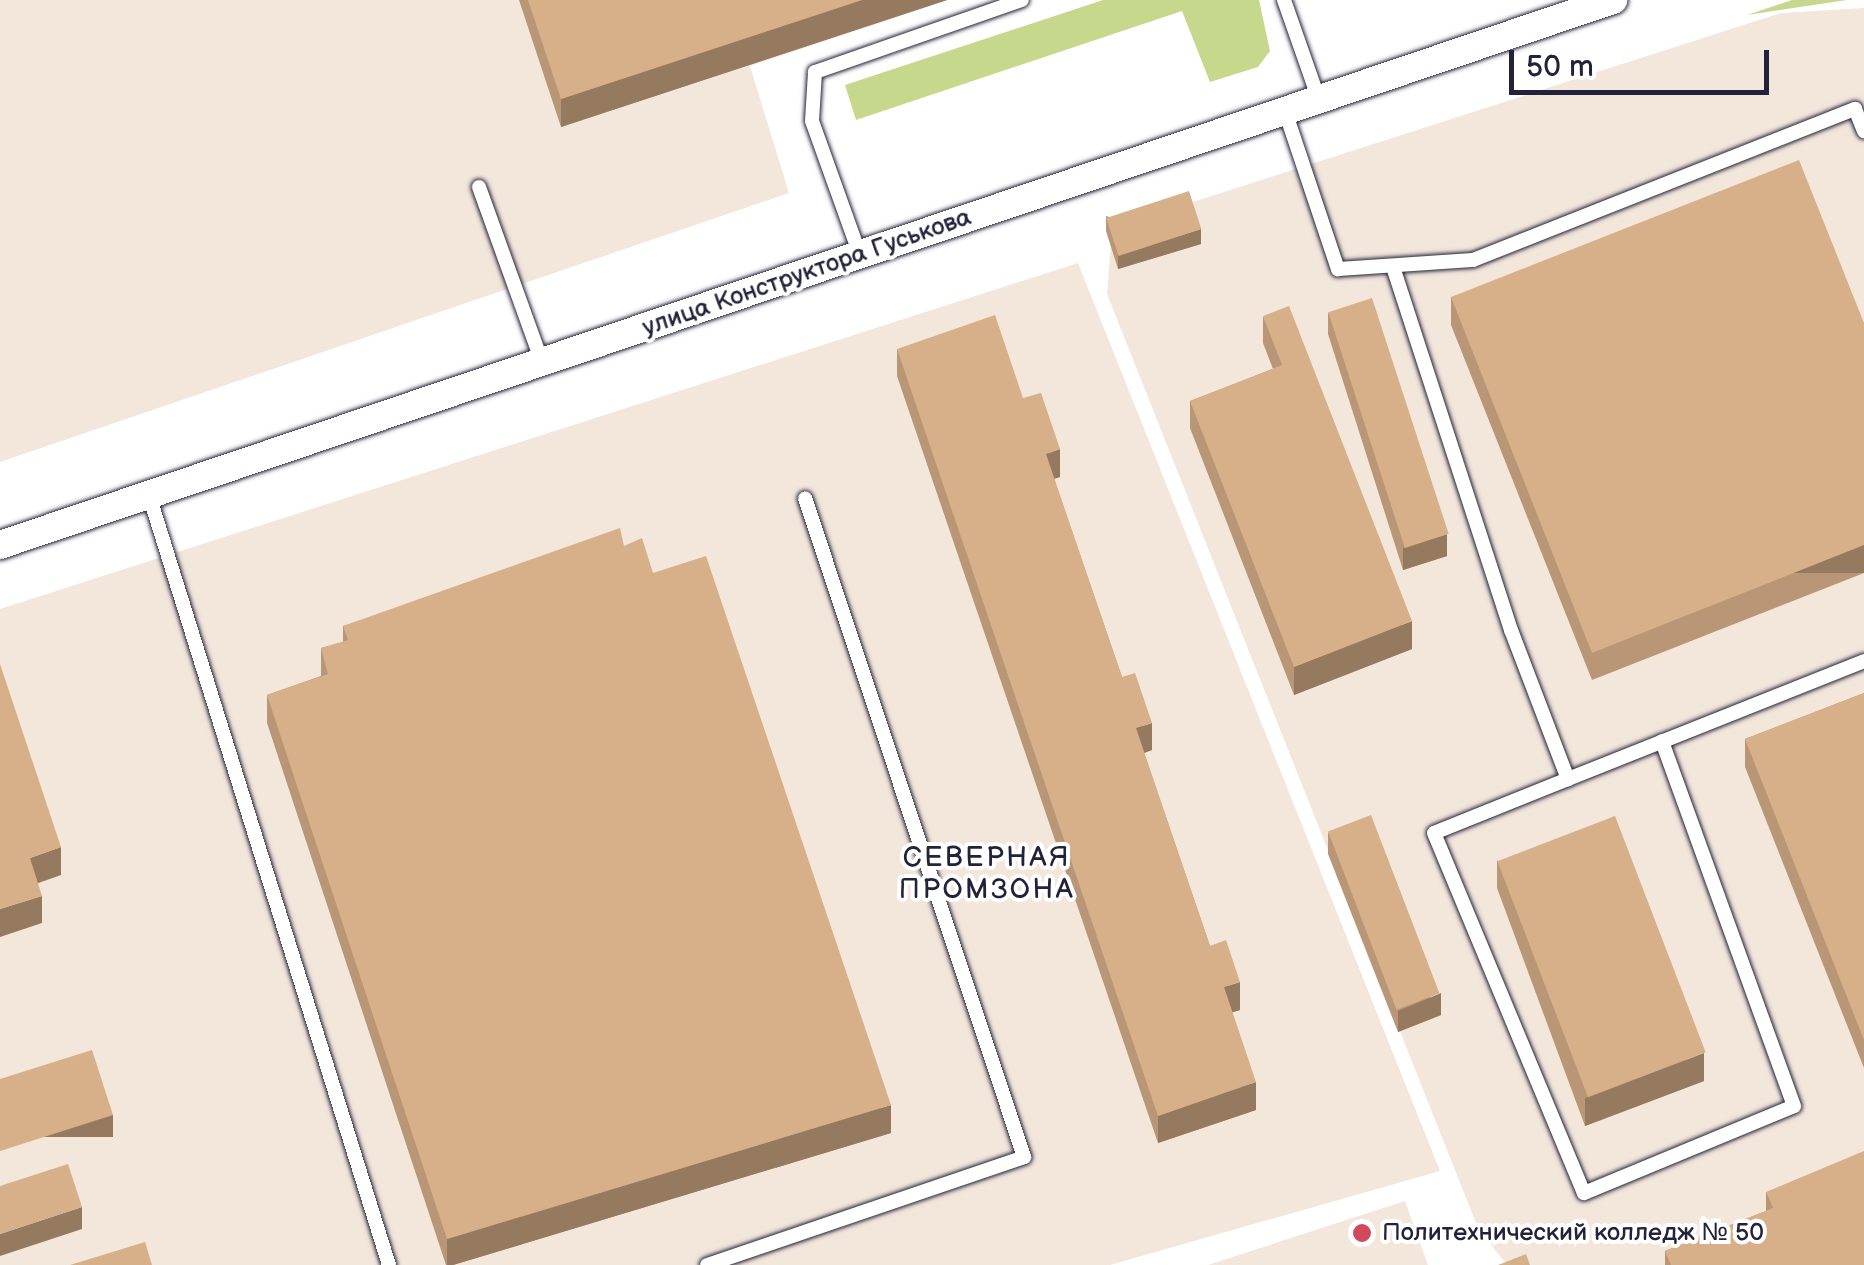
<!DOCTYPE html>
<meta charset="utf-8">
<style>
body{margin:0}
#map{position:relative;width:1864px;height:1265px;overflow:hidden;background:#fff;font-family:"Balsamiq Sans",sans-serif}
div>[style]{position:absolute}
.built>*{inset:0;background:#f3e7db}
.green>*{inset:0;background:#c6d88c}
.roads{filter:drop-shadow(0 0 2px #22223b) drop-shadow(0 0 2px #22223b)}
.lane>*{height:14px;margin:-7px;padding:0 7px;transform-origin:7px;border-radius:7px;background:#fff}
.street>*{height:28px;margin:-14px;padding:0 14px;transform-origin:14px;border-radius:14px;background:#fff}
.wall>*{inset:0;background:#b99675}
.shaded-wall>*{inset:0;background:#967a5f;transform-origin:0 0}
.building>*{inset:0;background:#d7af88;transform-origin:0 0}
.dots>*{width:28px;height:28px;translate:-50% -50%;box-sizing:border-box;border:5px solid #fff;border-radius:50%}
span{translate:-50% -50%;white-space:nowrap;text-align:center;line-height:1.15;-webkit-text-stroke:8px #fff;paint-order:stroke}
.street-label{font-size:25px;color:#22223b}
.poi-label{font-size:25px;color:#22223b}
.left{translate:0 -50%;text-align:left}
.neighbourhood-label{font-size:28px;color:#22223b;letter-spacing:2.5px}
.scale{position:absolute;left:1509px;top:50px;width:260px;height:45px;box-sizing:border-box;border:5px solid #22223b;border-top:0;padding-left:12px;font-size:30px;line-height:35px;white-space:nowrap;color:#22223b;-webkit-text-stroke:8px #fff;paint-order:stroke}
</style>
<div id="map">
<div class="built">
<i style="clip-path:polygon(0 0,948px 0,750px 66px,789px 193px,0 462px)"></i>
<i style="clip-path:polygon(1864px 8px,1864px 1265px,1507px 1265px,1478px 1228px,1107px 294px,1112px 228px,1781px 13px)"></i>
<i style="clip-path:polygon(1078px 263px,1440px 1171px,1110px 1265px,0 1265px,0 609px)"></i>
<i style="clip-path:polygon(1405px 1201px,1428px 1265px,1208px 1265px)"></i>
</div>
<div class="green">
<i style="clip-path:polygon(1103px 0,1259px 0,1270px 51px,1258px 67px,1210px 82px,1182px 11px,856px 120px,845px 85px)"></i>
<i style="clip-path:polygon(1792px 0,1847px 0,1747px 15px)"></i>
</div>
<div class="roads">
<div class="lane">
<i style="left:1284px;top:0;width:106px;rotate:70.7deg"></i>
<i style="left:1285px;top:111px;width:167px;rotate:71.5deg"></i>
<i style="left:1338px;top:269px;width:135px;rotate:-3.8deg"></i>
<i style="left:1473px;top:260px;width:411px;rotate:-21.6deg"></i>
<i style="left:1855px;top:109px;width:24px;rotate:68deg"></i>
<i style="left:479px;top:187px;width:186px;rotate:70.2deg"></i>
<i style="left:860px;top:255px;width:142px;rotate:-109.7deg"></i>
<i style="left:812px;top:121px;width:49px;rotate:-86.5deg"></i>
<i style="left:815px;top:72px;width:219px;rotate:-19.2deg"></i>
<i style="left:1394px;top:270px;width:379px;rotate:72deg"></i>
<i style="left:1511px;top:630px;width:160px;rotate:69.1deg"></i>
<i style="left:1568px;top:779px;width:319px;rotate:-21.7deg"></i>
<i style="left:149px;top:495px;width:807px;rotate:72.69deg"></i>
<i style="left:1568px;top:779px;width:144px;rotate:158.1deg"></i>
<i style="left:1434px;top:833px;width:390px;rotate:67.4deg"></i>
<i style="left:1584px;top:1193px;width:227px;rotate:-22.5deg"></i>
<i style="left:1794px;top:1106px;width:388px;rotate:-109.9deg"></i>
<i style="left:707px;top:1265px;width:335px;rotate:-18.8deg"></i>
<i style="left:1024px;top:1157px;width:694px;rotate:-108.38deg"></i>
</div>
<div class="street">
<i style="left:0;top:545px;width:1703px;rotate:-18.67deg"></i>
</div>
</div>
<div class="wall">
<i style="clip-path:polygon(519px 0,947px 0,561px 127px)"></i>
<i style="clip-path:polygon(1106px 216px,1201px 244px,1118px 269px,1106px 231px)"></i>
<i style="clip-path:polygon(1451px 297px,1864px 323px,1864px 573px,1592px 680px,1451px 325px)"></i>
<i style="clip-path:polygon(1328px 312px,1447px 556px,1403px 570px,1328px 334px)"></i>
<i style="clip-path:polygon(1263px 316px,1412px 649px,1294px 695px,1190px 428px,1190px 401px,1273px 369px,1263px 343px)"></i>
<i style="clip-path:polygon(897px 349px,1023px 398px,1060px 477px,1054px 479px,1122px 677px,1152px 750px,1144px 753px,1210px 946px,1240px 1010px,1232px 1012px,1256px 1110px,1158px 1143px,897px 376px)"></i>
<i style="clip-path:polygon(624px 546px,653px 573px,891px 1133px,453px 1265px,446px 1265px,267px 723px,267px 695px,321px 676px,321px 648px,343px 642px,343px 626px)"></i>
<i style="clip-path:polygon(1864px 693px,1864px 1068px,1745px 767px,1745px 739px)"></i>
<i style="clip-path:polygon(1328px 832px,1441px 1015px,1398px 1032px,1328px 854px)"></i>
<i style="clip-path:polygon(1497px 860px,1704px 1081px,1585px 1126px,1497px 888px)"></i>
<i style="clip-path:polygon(1766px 1192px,1864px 1265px,1665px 1265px,1665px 1251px,1766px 1211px)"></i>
</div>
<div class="shaded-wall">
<i style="clip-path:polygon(862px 0,947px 0,561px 127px,561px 99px)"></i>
<i style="clip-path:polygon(1201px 229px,1201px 244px,1118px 269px,1118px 255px)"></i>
<i style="clip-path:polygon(1060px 449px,1060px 477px,1046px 481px,1046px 454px)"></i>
<i style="clip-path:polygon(1447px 534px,1447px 556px,1403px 570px,1403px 548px)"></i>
<i style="left:1864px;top:545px;width:28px;height:293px;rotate:90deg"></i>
<i style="clip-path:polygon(1412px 621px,1412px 649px,1294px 695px,1294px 667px)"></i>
<i style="clip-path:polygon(1152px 723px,1152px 750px,1136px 756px,1136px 728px)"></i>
<i style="clip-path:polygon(61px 847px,61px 875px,30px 886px,30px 858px)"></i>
<i style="clip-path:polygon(42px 896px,42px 923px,0 937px,0 909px)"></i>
<i style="clip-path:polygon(1240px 982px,1240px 1010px,1224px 1015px,1224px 987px)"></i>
<i style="clip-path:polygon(1441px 993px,1441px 1015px,1398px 1032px,1398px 1011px)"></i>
<i style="clip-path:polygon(1704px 1053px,1704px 1081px,1585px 1126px,1585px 1098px)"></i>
<i style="clip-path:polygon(1256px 1082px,1256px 1110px,1158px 1143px,1158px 1116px)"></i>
<i style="clip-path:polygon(891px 1105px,891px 1133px,453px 1265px,447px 1265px,447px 1239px)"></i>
<i style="left:113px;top:1115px;width:22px;height:119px;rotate:90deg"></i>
<i style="clip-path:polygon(82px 1207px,82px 1229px,0 1256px,0 1234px)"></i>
</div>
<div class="building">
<i style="clip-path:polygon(528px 0,862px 0,561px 99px)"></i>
<i style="clip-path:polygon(1799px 160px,1864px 323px,1864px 545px,1592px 653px,1451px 297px)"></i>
<i style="left:1189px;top:191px;width:40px;height:87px;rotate:72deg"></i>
<i style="left:1372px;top:298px;width:248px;height:46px;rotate:72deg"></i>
<i style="clip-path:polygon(1289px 306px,1412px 621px,1294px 667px,1190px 401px,1282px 365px,1263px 316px)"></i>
<i style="clip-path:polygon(995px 315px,1023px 398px,1041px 393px,1060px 449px,1046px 454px,1122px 677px,1135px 673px,1152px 723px,1136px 728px,1210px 946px,1226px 940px,1240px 982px,1224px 987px,1256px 1082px,1158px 1116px,897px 349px)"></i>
<i style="clip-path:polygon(620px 528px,624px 546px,642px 538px,653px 573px,706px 556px,891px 1105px,447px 1239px,267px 695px,328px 674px,321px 648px,348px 640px,343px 626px)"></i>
<i style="clip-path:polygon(0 664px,61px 847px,30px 858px,42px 896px,0 909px)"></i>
<i style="clip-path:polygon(1864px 693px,1864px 1040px,1745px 739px)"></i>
<i style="left:1371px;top:815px;width:191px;height:46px;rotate:69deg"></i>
<i style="left:1615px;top:816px;width:253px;height:126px;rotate:69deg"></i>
<i style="clip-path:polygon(92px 1050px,113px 1115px,0 1151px,0 1079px)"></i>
<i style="clip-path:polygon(1864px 1151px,1864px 1265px,1671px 1265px,1665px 1251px,1773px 1208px,1766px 1192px)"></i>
<i style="clip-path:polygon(68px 1164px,82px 1207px,0 1234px,0 1186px)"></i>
<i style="clip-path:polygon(145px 1242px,152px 1265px,70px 1265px)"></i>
<i style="clip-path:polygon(1526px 1254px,1530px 1265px,1498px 1265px)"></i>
</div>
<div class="dots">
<i style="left:1362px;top:1233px;background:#d1495b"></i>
</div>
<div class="street-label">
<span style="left:807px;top:273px;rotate:-19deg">улица Конструктора Гуськова</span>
</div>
<div class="poi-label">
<span class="left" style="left:1382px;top:1233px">Политехнический колледж № 50</span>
</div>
<div class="neighbourhood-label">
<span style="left:987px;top:874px">СЕВЕРНАЯ<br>ПРОМЗОНА</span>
</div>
<div class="scale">50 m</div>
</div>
